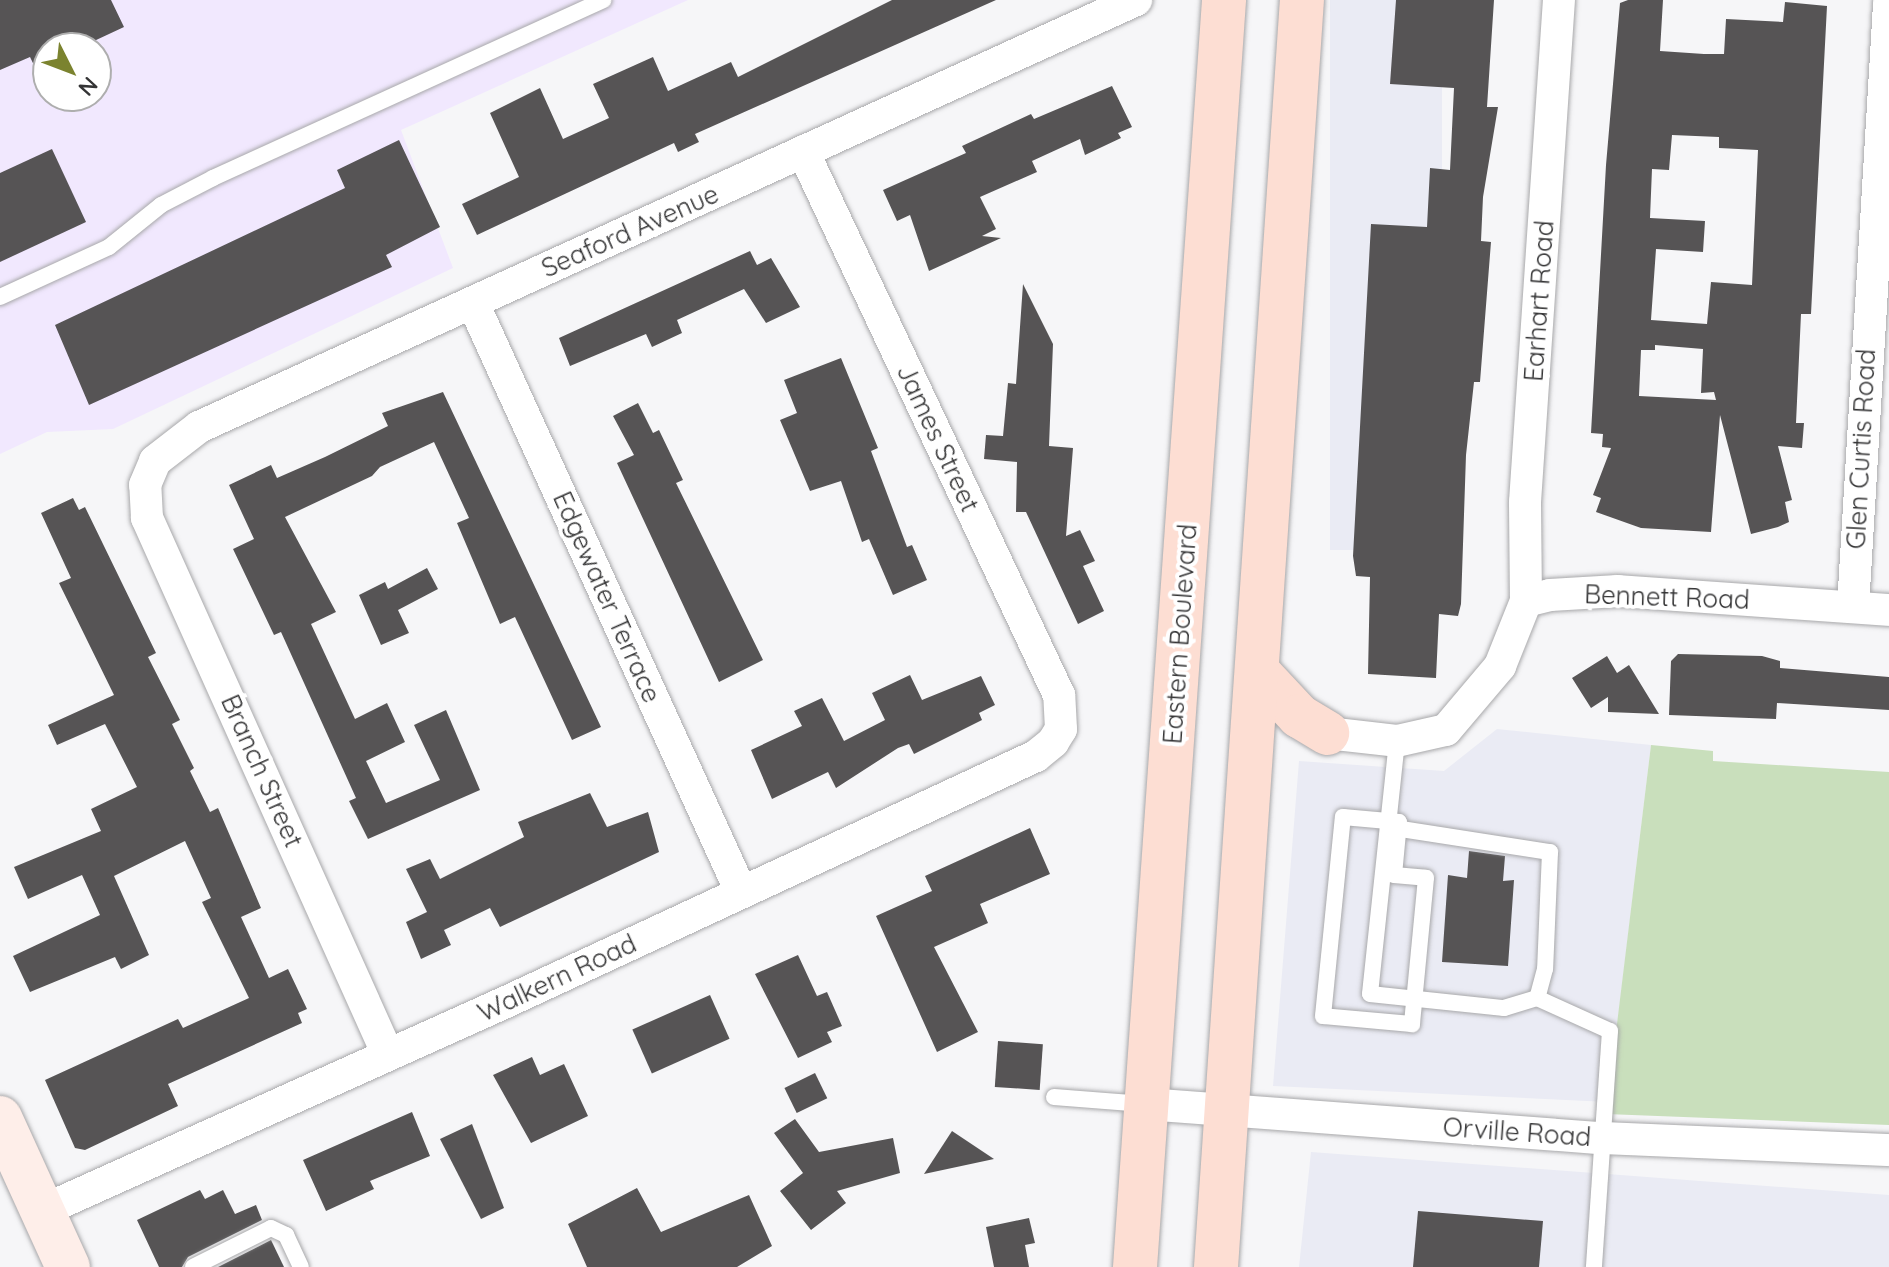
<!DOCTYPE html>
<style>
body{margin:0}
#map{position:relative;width:1889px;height:1267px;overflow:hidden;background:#f6f6f8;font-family:Quicksand,sans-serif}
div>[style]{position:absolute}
.built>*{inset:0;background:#eaebf4;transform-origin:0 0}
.education>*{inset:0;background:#f1e8fe}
.green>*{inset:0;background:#c9dfbc}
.building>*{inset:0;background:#565455;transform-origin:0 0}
.roads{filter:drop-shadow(0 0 2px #a8a8aa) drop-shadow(0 0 2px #a8a8aa)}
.lane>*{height:16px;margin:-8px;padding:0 8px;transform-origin:8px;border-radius:8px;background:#fff}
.street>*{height:32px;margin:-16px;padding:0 16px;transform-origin:16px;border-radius:16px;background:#fff}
.secondary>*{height:44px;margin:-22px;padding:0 22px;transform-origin:22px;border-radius:22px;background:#feeee9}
.primary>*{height:44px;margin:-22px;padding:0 22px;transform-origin:22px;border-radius:22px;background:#fdded3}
span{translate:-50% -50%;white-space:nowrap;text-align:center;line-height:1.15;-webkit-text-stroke:8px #fff;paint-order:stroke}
.street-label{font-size:26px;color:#343435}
.north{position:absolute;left:32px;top:32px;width:80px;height:80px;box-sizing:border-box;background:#fff;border:2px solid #aeaeae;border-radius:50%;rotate:132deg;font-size:22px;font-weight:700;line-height:32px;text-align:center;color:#343435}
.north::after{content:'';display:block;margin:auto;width:28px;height:36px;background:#7b832f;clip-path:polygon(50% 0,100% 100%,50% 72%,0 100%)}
</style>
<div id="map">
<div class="built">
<i style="left:1330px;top:0;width:112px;height:550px"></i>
<i style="clip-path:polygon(1497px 729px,1651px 745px,1608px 1102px,1273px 1086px,1299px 761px,1444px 771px)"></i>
<i style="clip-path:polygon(1311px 1152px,1889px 1195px,1889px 1267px,1299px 1267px)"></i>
</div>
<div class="education">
<i style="clip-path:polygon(evenodd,0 0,688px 0,401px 130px,453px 268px,113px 429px,47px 432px,0 454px,0 0,48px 48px,96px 48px,96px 96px,48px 96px,48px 48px)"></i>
</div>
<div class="green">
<i style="clip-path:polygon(1651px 745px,1713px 751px,1713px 761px,1889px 772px,1889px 1125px,1606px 1114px)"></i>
</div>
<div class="building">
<i style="clip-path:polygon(0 0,111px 0,124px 27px,79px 48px,48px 48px,48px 94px,30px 57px,0 70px)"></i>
<i style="clip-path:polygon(892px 0,996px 0,695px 134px,699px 142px,678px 152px,674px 143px,477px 235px,462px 204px,519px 177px,490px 113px,540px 88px,563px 139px,609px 118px,593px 84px,653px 57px,668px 91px,731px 62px,738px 77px)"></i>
<i style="clip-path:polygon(1396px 0,1494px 0,1487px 107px,1498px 107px,1483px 197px,1481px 241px,1491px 242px,1480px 382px,1474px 382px,1466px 455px,1461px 604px,1458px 616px,1439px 614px,1436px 678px,1368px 674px,1370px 577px,1356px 576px,1353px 556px,1371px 224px,1427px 227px,1430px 168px,1450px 170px,1454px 88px,1390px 84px)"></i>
<i style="clip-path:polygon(evenodd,1628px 0,1663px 0,1660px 51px,1704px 54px,1724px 54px,1726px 19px,1783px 22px,1785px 2px,1827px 6px,1811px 314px,1801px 314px,1796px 423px,1804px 423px,1802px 448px,1778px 446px,1792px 500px,1785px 502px,1789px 522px,1778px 527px,1751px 534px,1720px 415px,1711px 532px,1641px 528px,1596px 512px,1601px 498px,1593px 495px,1611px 448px,1602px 447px,1603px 434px,1591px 433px,1606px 165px,1620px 3px,1628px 0,1672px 135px,1719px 137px,1719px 148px,1758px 150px,1752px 285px,1711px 282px,1707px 324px,1651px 320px,1656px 249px,1703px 252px,1705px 221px,1650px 218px,1652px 169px,1669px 170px,1672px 135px,1628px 0,1655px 345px,1703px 349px,1701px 393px,1714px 392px,1716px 400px,1639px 396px,1641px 350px,1655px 350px,1655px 345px)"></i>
<i style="clip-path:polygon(1112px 86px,1132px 127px,1118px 133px,1121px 138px,1085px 155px,1080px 139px,1032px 161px,1037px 172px,980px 197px,996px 229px,982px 236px,1001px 238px,929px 271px,910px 215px,897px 221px,883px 190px,966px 153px,962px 146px,1031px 114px,1034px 119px)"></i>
<i style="clip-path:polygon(399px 140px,440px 227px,386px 255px,392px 267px,89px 405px,55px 325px,345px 188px,337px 170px)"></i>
<i style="clip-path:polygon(52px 149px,86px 222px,0 262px,0 173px)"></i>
<i style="clip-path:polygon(750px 251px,757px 265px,771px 258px,800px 307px,766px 323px,744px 289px,677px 320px,682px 333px,652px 347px,646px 334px,570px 366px,559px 338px)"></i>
<i style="clip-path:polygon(1023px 284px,1053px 344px,1049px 446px,1073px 448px,1066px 536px,1080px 530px,1095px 561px,1083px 566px,1104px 611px,1078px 624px,1026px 512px,1016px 512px,1017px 462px,984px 459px,986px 435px,1003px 436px,1008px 383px,1016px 384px)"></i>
<i style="clip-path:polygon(841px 358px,878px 448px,871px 451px,907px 547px,912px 545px,927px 580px,893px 595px,869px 539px,862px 542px,841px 481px,810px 491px,780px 420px,797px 413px,784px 380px)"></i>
<i style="clip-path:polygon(443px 392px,601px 727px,572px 740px,515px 617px,500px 624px,457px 523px,469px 518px,434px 442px,380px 467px,372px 476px,285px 517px,336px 612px,311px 624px,355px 719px,387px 703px,405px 742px,366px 761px,386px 803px,440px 780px,414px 725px,446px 710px,480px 790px,368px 839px,349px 801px,356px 798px,281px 632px,274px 635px,233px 549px,254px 539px,229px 485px,271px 465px,277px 478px,325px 457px,388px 426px,382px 413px)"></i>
<i style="clip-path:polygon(638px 403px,653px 433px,659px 430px,683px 480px,676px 483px,763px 660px,719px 682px,617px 463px,634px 455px,613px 416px)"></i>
<i style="clip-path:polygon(73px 498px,79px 510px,85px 507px,156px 653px,148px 657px,180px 720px,172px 724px,194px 768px,190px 771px,210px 812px,218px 808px,261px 908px,241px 917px,269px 978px,288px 969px,307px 1009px,298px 1013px,302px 1023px,168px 1084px,178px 1106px,85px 1150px,75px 1148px,45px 1080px,178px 1019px,183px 1028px,249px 998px,202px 902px,211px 898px,185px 841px,114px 876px,149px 955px,121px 969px,115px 957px,30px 992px,13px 956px,100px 915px,82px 875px,28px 899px,14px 867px,101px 831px,91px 809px,137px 787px,105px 724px,57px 745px,48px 725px,114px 695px,59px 583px,71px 578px,41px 513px)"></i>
<i style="clip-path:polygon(427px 568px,438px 589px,398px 610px,409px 633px,381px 645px,359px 595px,385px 582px,388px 589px)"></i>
<i style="clip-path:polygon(1678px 654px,1762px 656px,1780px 661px,1780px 668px,1889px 677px,1889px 710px,1777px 703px,1776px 719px,1669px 715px,1671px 661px)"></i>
<i style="clip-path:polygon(1607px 656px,1617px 673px,1629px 665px,1659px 714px,1608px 712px,1608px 697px,1591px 708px,1572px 678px)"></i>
<i style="clip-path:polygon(910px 675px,922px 700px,981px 676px,995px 705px,979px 713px,982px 720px,914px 754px,909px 744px,898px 748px,836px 788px,828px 772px,772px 799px,751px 750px,802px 726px,794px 711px,822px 698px,844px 741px,885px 720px,872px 693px)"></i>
<i style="clip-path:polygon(590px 793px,607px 827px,648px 812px,659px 852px,500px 927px,490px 908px,444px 930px,451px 945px,421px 959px,406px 922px,427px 912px,406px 869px,430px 859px,440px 879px,524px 837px,518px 822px)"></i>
<i style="clip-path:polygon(1030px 828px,1050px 874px,980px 904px,988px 923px,934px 947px,978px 1032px,937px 1052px,876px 916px,932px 891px,925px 876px)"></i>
<i style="clip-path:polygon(1469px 851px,1505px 856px,1503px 881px,1514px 880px,1508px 966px,1442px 962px,1448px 875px,1467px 878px)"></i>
<i style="clip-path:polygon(798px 955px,817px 996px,827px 992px,842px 1026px,827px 1032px,832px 1042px,798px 1058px,755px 974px)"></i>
<i style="left:710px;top:995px;width:48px;height:85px;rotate:66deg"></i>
<i style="left:998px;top:1041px;width:45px;height:46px;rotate:4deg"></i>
<i style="clip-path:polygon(532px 1057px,540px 1075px,564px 1064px,588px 1116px,531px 1143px,493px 1075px)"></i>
<i style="left:815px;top:1073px;width:28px;height:34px;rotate:64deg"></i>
<i style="clip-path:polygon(412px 1112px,430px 1156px,370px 1181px,374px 1189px,326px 1211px,303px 1160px)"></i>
<i style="clip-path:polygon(795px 1119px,819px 1152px,893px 1138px,900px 1173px,837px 1191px,846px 1203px,811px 1230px,780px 1191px,803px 1173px,774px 1133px)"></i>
<i style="clip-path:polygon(472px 1124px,504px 1208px,481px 1219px,440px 1139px)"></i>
<i style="clip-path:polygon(952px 1131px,994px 1159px,924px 1174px)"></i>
<i style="clip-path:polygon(637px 1188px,661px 1232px,749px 1195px,772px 1246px,737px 1267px,587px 1267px,568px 1224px)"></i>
<i style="clip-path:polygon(200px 1190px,205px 1199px,223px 1190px,235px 1214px,256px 1205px,262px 1220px,188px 1257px,182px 1267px,159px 1267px,137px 1220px)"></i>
<i style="clip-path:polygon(1418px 1211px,1543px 1221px,1539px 1267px,1413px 1267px)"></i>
<i style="clip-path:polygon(1029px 1218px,1035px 1243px,1025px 1245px,1029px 1267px,994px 1267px,986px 1227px)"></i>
<i style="clip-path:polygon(271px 1240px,284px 1267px,218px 1267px)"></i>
</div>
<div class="roads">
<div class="lane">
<i style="left:0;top:297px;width:120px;rotate:-24.6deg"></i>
<i style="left:109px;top:247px;width:67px;rotate:-38.9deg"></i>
<i style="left:161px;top:205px;width:59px;rotate:-27.4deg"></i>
<i style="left:213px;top:178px;width:429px;rotate:-24.5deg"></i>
<i style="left:1397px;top:741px;width:254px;rotate:96.1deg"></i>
<i style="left:1370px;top:994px;width:135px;rotate:6deg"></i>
<i style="left:1504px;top:1008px;width:34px;rotate:-17deg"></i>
<i style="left:1537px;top:998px;width:80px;rotate:24.3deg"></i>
<i style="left:1610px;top:1031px;width:237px;rotate:93.9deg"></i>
<i style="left:1343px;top:817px;width:56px;rotate:5.1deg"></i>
<i style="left:1399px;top:822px;width:53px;rotate:95.4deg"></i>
<i style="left:1394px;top:875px;width:32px;rotate:5deg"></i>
<i style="left:1426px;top:878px;width:147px;rotate:95.5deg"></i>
<i style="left:1412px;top:1024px;width:89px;rotate:-174.9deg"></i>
<i style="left:1323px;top:1016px;width:200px;rotate:-84.3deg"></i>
<i style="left:1388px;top:827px;width:164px;rotate:8.8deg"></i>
<i style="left:1550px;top:852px;width:117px;rotate:92.4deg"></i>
<i style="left:1545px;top:969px;width:30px;rotate:105deg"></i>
<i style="left:1054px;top:1097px;width:90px;rotate:4.4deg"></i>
<i style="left:193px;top:1267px;width:87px;rotate:-26.6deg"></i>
<i style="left:271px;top:1228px;width:17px;rotate:25deg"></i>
<i style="left:286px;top:1235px;width:35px;rotate:65deg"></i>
</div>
<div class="street">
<i style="left:473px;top:303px;width:647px;rotate:65.53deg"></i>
<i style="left:1526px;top:601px;width:99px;rotate:-90.6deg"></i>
<i style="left:1525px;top:502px;width:503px;rotate:-86.13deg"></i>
<i style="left:1853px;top:607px;width:604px;rotate:-86.58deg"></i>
<i style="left:1327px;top:733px;width:70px;rotate:6.5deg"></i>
<i style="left:1397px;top:741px;width:50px;rotate:-12.7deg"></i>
<i style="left:1446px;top:730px;width:84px;rotate:-49.8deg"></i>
<i style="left:1500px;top:666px;width:70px;rotate:-68.2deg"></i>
<i style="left:1526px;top:601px;width:25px;rotate:-14deg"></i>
<i style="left:1550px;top:595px;width:68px;rotate:-3.4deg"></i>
<i style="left:1618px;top:591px;width:272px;rotate:4deg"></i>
<i style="left:388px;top:1055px;width:589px;rotate:-114.17deg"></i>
<i style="left:147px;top:518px;width:33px;rotate:-93deg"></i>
<i style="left:145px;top:485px;width:26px;rotate:-67deg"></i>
<i style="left:155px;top:461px;width:56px;rotate:-37.7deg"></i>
<i style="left:199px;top:427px;width:1030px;rotate:-24.5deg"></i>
<i style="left:1146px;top:1104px;width:456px;rotate:4.3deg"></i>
<i style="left:1601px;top:1138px;width:288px;rotate:2.4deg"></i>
<i style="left:42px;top:1211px;width:509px;rotate:-24.25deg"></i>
<i style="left:506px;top:1002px;width:584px;rotate:-24.9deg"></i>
<i style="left:1036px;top:756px;width:22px;rotate:-39deg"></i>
<i style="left:1053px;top:742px;width:15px;rotate:-58deg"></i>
<i style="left:1061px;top:729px;width:34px;rotate:-93deg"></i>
<i style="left:1059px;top:695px;width:601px;rotate:-115.2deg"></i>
</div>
<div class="secondary">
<i style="left:0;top:1118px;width:164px;rotate:65.5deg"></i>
</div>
<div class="primary">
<i style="left:1257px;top:671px;width:62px;rotate:47deg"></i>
<i style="left:1299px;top:716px;width:33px;rotate:31deg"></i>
<i style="left:1135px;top:1267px;width:1270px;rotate:-85.98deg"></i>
<i style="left:1216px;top:1267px;width:1270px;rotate:-86.12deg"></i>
</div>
</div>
<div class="street-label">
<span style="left:630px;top:231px;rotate:-24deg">Seaford Avenue</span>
<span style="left:1539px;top:301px;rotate:-86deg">Earhart Road</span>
<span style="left:938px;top:438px;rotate:65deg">James Street</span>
<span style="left:1861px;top:449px;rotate:-87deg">Glen Curtis Road</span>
<span style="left:607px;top:597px;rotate:66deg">Edgewater Terrace</span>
<span style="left:1667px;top:597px;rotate:2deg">Bennett Road</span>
<span style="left:1180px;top:634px;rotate:-86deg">Eastern Boulevard</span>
<span style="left:262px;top:771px;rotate:66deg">Branch Street</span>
<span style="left:557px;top:978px;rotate:-25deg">Walkern Road</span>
<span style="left:1517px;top:1132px;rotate:4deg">Orville Road</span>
</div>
<div class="north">N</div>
</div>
